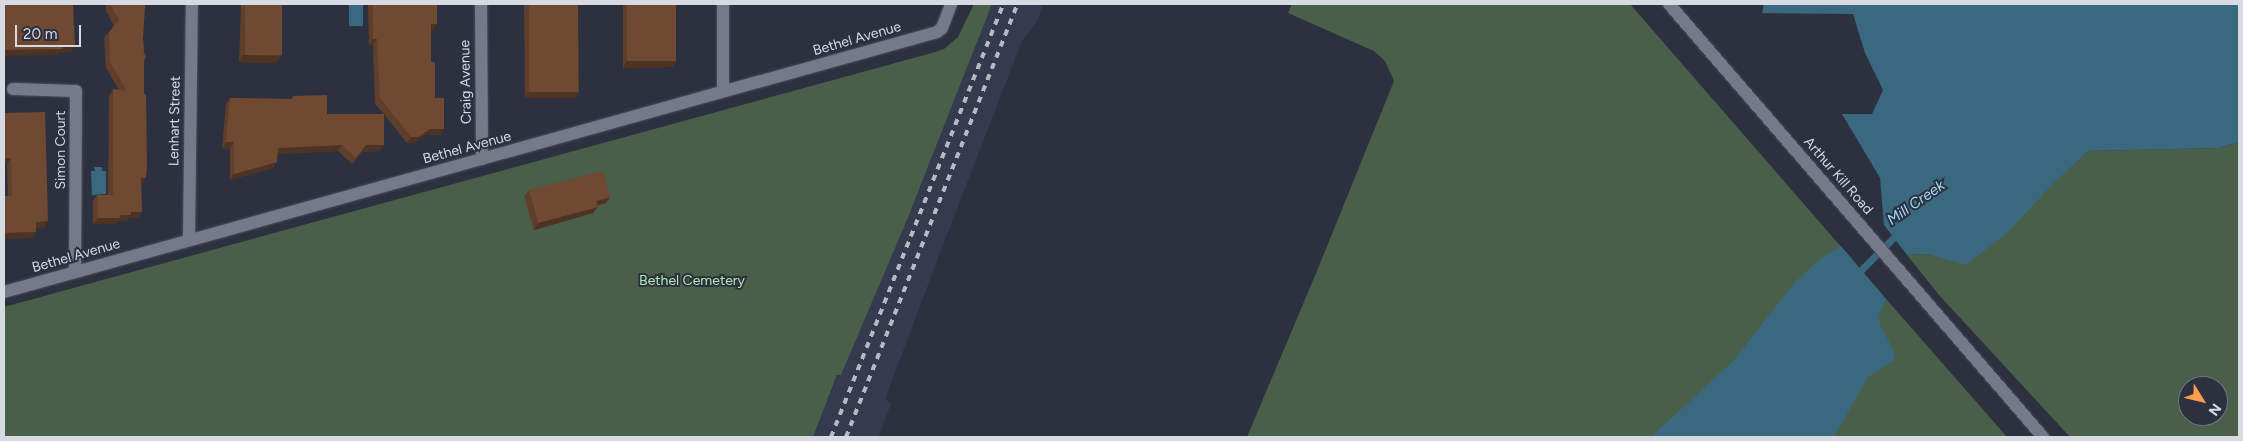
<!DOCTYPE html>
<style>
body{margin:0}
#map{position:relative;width:2243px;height:441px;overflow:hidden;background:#2d313f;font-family:Figtree,sans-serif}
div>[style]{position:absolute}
.built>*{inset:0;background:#343b4e}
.green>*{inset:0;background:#4a5f4a}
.water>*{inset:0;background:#3a687f;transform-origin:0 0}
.stream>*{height:7px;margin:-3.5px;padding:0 3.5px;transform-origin:3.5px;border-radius:3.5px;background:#3a687f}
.roads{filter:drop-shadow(0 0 1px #4b4f5b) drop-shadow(0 0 1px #4b4f5b)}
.minor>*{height:12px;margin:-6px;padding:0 6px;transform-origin:6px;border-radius:6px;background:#747a8a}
.tertiary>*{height:12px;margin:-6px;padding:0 6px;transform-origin:6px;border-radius:6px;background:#747a8a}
.rail>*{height:4px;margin-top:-2px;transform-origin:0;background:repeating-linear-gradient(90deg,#b7bac4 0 6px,transparent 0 12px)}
.wall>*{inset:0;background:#5f3f2b}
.shaded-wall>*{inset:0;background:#4e3323}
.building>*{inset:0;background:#6f4932;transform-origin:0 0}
span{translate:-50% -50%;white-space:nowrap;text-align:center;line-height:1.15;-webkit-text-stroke:4px #2d313f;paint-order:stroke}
.street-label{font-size:14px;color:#d7dae3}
.park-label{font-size:14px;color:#b2e9b4}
.water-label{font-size:15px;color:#a3defd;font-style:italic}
.frame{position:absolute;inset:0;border:5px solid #d7dae3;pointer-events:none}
.north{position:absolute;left:2178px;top:376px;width:50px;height:50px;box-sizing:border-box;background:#2d313f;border:1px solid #717581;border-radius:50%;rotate:126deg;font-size:14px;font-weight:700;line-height:20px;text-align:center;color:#d7dae3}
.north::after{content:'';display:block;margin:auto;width:18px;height:22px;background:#fb9e52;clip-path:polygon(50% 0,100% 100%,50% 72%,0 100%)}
.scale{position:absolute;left:15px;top:25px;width:66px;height:22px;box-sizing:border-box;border:2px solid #d7dae3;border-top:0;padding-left:6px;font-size:15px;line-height:18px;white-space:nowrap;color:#d7dae3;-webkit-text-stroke:4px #2d313f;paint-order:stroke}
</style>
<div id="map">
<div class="built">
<i style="clip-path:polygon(992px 4px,1044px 4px,1036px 23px,1022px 41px,943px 245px,885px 399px,891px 404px,878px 437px,813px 437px,838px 374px,841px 375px,907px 220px)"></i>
</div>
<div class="green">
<i style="clip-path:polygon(974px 4px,992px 4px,907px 220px,841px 375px,837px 375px,813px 437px,4px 437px,4px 307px,932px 53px,944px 49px,958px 37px)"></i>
<i style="clip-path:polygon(1292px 4px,1630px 4px,1849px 256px,1756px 352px,1653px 437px,1247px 437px,1317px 271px,1394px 81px,1385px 61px,1374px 51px,1288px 13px)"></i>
<i style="clip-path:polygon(evenodd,2239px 142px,2239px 437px,2070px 437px,1939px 295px,1907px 255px,1927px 254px,1966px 264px,2088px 151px,2219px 148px,2239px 142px,2188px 386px,2218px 386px,2218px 416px,2188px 416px,2188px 386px)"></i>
<i style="clip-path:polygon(1873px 284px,2007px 437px,1808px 437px)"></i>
</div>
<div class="water">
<i style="left:349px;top:4px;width:14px;height:22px"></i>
<i style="clip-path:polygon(1764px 4px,2239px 4px,2239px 142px,2219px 148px,2088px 151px,2050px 187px,2008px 232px,1966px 265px,1927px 254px,1907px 255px,1884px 225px,1880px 178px,1842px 114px,1872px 114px,1883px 90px,1865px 53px,1853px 14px,1762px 13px)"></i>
<i style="clip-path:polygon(94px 167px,102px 167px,102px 171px,106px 171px,106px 194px,92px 195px,91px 171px,95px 171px)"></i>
<i style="clip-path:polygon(1841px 246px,1886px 299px,1879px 316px,1880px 325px,1893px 349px,1894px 360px,1868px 377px,1834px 437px,1651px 437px,1733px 361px,1796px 281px,1820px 259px)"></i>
</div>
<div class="stream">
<i style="left:1855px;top:276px;width:64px;rotate:-45deg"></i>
</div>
<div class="roads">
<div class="minor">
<i style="left:481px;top:4px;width:155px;rotate:89.6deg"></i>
<i style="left:13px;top:89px;width:63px;rotate:1.8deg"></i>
<i style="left:76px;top:91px;width:181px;rotate:90.3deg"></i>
<i style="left:723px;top:91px;width:87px;rotate:-90deg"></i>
<i style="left:189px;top:239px;width:235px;rotate:-89.3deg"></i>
<i style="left:4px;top:292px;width:969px;rotate:-15.57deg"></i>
<i style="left:937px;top:32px;width:6px;rotate:-39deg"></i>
<i style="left:942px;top:28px;width:26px;rotate:-69deg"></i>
</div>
<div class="tertiary">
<i style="left:1669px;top:4px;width:572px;rotate:49.18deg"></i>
</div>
</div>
<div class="rail">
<i style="left:831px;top:437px;width:466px;rotate:-68.3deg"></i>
<i style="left:846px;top:437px;width:466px;rotate:-68.4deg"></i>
</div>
<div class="wall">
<i style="clip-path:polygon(106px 4px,146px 4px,145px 5px,143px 38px,144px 61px,141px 184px,142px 212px,138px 218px,128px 218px,126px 221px,118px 221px,116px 224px,93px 224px,93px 201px,97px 195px,108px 195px,109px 96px,113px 89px,119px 90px,106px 68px,104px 38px,114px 26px,106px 11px)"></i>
<i style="clip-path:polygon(241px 4px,282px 4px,281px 56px,276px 63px,239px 62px)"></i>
<i style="clip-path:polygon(368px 4px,437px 4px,433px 30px,431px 30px,431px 62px,435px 98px,444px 129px,440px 135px,425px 135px,414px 143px,407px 143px,384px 114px,379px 151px,362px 152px,352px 164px,338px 151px,278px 154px,273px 168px,230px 180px,230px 148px,222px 149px,226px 104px,230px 98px,291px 99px,293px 96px,327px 114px,384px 114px,375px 104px,373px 45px,369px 45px)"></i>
<i style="clip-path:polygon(524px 4px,578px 4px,579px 92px,574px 98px,525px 98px)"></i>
<i style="clip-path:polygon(623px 4px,676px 4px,676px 61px,672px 67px,623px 68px)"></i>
<i style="clip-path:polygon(4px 113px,44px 228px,36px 228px,36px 232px,32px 238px,8px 196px,7px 164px)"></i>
<i style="clip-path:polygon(529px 190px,610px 197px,606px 203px,597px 205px,593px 213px,534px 230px,524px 196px)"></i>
</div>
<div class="shaded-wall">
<i style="clip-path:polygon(431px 24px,437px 24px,433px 30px,427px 30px)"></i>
<i style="clip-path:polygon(373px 39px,377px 39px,373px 45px,369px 45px)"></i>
<i style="clip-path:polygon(75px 46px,71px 52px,59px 53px,57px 55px,4px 56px,4px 50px)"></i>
<i style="clip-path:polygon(243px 55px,281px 56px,276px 63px,239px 62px)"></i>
<i style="clip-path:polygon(627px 61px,676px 61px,672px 67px,623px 68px)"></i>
<i style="clip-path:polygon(529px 92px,579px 92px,574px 98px,525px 98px)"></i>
<i style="clip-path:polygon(430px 129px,444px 129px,440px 135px,425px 135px,414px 143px,407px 143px,411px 137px)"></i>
<i style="clip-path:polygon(226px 142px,234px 142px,230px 148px,222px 149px)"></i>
<i style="clip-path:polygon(342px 145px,338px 151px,273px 154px,278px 148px)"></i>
<i style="clip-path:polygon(366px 145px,384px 145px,379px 151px,362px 152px,352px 164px)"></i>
<i style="clip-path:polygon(4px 158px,11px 158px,7px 164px,4px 164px)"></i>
<i style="clip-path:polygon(277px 162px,273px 168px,230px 180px,234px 174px)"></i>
<i style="clip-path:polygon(141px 178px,146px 178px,142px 184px)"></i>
<i style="clip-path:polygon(610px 197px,606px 203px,592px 207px,596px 201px)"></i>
<i style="clip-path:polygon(598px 207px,593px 213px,534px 230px,538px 223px)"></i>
<i style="clip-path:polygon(131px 212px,142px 212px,138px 218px,128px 218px,126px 221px,118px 221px,116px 224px,93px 224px,98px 218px,120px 215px)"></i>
<i style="clip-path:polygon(48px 221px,44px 228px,32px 228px,36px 222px)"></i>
<i style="clip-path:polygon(36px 232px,32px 238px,4px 239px,4px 233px)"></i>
</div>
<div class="building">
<i style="clip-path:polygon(4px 4px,73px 4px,75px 46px,62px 47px,62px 49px,4px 50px)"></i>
<i style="clip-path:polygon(110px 4px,146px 4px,145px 5px,143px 38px,144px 53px,146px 57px,144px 61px,144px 93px,146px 96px,147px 165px,146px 178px,141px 178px,142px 212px,131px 212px,131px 215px,120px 215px,120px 218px,98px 218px,97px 195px,113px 195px,113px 89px,127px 91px,110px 62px,109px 32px,119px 20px)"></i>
<i style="left:245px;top:4px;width:37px;height:51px"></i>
<i style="clip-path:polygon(373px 4px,437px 4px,437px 24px,431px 24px,431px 62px,435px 62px,435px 98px,444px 98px,444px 129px,430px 129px,418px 137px,411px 137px,380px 98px,377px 39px,373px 39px)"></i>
<i style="left:529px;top:4px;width:49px;height:88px"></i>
<i style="left:627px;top:4px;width:49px;height:57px"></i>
<i style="clip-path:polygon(327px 95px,327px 114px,384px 114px,384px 145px,366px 145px,356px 158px,342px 145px,278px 148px,277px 162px,234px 174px,234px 142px,226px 142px,230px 98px,293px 99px,293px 96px)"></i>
<i style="clip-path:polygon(45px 112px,48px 221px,36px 222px,36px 232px,4px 233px,4px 196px,12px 196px,11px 158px,4px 158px,4px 113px)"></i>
<i style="clip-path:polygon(603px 171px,610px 197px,596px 201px,598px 207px,538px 223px,529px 190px)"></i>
</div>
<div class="street-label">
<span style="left:857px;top:39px;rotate:-16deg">Bethel Avenue</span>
<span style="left:466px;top:82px;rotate:-91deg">Craig Avenue</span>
<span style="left:175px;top:121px;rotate:-89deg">Lenhart Street</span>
<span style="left:467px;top:148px;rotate:-15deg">Bethel Avenue</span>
<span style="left:61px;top:150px;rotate:-90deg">Simon Court</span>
<span style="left:1838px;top:176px;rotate:49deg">Arthur Kill Road</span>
<span style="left:76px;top:256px;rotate:-16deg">Bethel Avenue</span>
</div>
<div class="park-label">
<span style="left:692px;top:281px">Bethel Cemetery</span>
</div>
<div class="water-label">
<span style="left:1916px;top:203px;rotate:-35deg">Mill Creek</span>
</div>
<div class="frame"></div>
<div class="north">N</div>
<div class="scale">20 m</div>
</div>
